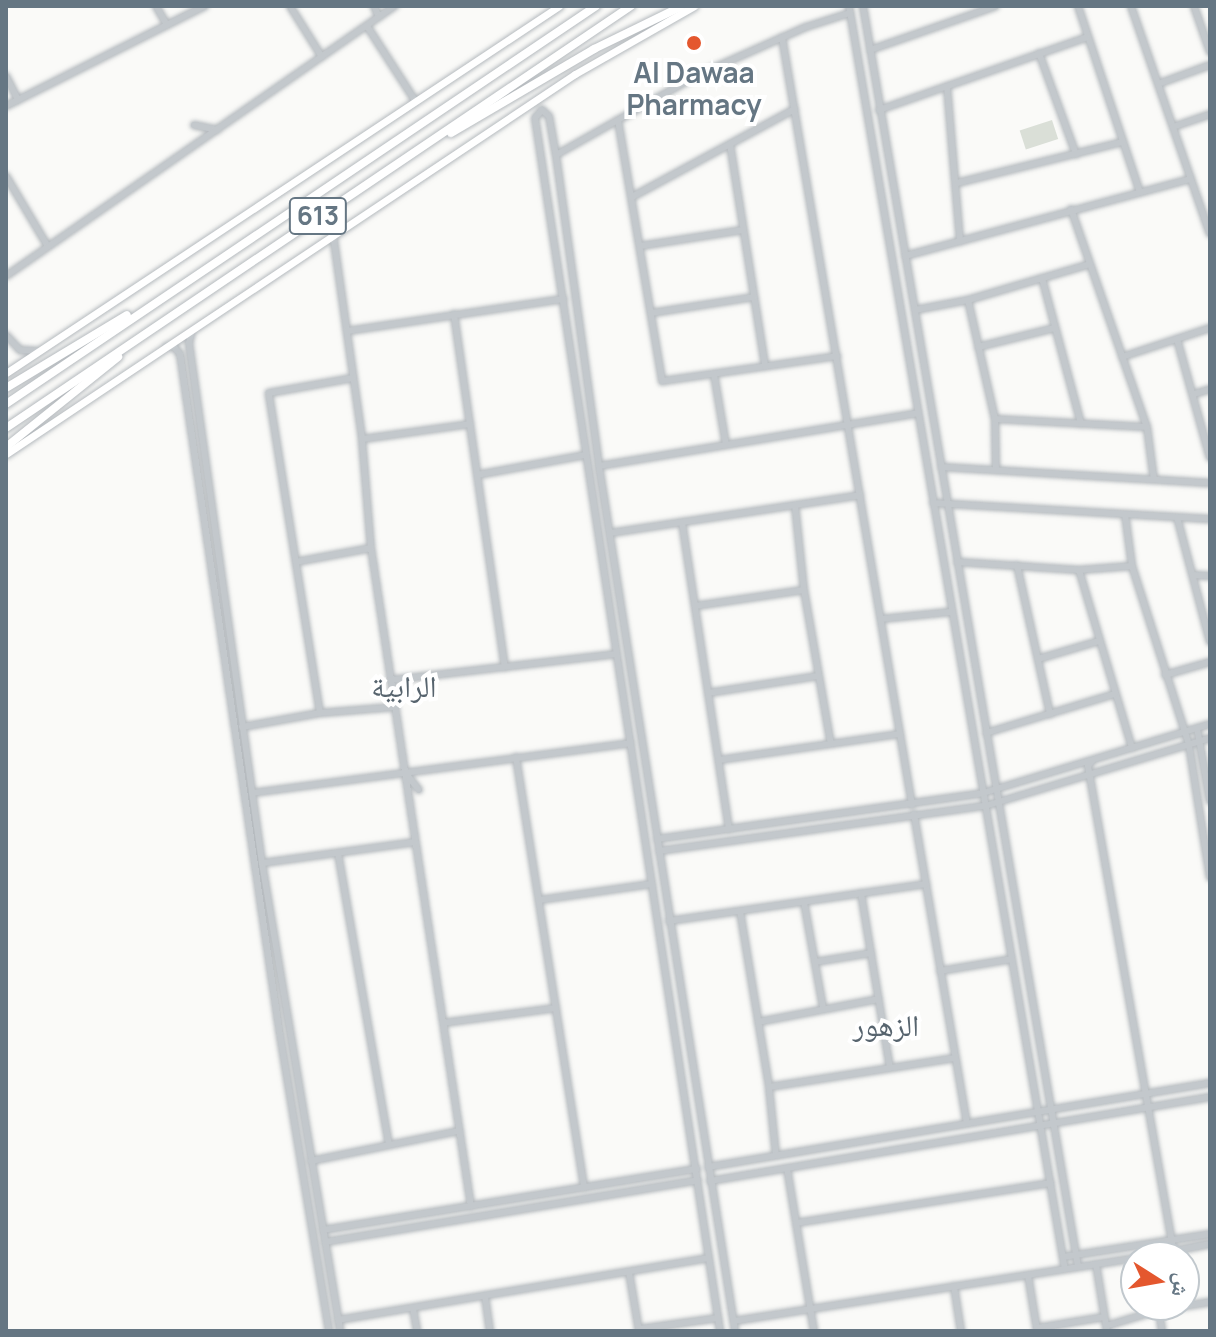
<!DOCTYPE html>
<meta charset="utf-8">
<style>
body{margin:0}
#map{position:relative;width:1216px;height:1337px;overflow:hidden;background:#fafaf8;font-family:Manrope,"Noto Naskh Arabic",sans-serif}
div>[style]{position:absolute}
.green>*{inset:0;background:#dadfd7;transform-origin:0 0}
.roads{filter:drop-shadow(0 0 2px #b5babe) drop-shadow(0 0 2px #b5babe)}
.minor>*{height:6px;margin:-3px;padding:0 3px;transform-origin:3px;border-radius:3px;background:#c3c8cc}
.major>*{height:7px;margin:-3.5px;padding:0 3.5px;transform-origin:3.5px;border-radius:3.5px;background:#fff}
.highway>*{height:8px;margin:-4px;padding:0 4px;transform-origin:4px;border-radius:4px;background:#fff}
.dots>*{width:22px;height:22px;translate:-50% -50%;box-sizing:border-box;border:4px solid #fff;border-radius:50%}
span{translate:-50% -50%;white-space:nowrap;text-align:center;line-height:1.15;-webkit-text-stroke:8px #fff;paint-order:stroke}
.shield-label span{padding:2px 6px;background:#fff;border:2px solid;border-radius:6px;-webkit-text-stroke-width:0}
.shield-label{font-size:26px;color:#657683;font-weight:700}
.poi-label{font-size:28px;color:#657683;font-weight:700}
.neighbourhood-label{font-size:30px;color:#57646e}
.frame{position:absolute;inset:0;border:8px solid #657683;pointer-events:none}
.north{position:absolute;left:1120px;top:1241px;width:80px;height:80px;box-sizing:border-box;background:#fff;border:2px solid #c1c8cd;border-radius:50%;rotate:101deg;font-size:22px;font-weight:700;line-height:32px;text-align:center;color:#657683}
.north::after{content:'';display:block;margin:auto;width:28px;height:36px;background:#e4572e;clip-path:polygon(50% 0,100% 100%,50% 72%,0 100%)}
</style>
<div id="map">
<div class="green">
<i style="left:1052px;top:120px;width:20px;height:34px;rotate:72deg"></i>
</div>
<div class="roads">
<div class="minor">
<i style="left:156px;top:6px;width:22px;rotate:60deg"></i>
<i style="left:290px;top:6px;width:60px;rotate:57.9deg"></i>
<i style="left:374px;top:6px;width:12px;rotate:66deg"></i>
<i style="left:849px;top:6px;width:1281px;rotate:80.3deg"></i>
<i style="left:863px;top:6px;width:1279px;rotate:80.32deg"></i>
<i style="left:1078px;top:6px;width:196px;rotate:71.6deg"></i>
<i style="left:1131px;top:6px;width:241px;rotate:70.9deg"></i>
<i style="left:1194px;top:6px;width:49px;rotate:70.8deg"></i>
<i style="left:367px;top:26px;width:90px;rotate:57.2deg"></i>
<i style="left:782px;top:37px;width:779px;rotate:80.39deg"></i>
<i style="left:870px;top:50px;width:133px;rotate:-19.2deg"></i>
<i style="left:1039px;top:53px;width:108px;rotate:69.9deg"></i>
<i style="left:6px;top:76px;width:27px;rotate:63deg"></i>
<i style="left:1158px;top:84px;width:55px;rotate:-20.1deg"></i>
<i style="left:947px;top:86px;width:156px;rotate:85.2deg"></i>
<i style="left:6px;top:106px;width:223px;rotate:-26.7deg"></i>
<i style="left:879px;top:110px;width:220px;rotate:-19.3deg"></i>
<i style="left:618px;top:120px;width:265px;rotate:80.4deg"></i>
<i style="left:662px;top:381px;width:177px;rotate:-8.1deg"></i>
<i style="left:194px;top:125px;width:24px;rotate:12deg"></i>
<i style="left:1173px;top:127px;width:39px;rotate:-19deg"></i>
<i style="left:730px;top:144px;width:225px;rotate:81deg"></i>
<i style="left:556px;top:155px;width:163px;rotate:-29.4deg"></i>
<i style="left:698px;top:75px;width:118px;rotate:-24deg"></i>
<i style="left:806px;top:27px;width:46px;rotate:-17.7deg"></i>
<i style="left:6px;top:176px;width:80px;rotate:59.3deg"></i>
<i style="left:957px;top:183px;width:171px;rotate:-13.9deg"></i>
<i style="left:632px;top:197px;width:185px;rotate:-28.4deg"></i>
<i style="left:1071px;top:209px;width:231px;rotate:70.8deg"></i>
<i style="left:1147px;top:427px;width:53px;rotate:82.5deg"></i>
<i style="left:333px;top:234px;width:207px;rotate:81.9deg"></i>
<i style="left:362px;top:439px;width:109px;rotate:85.3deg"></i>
<i style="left:371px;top:548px;width:666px;rotate:81.36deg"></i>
<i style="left:640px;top:246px;width:104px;rotate:-8.8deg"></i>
<i style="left:905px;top:256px;width:296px;rotate:-15.1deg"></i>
<i style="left:6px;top:276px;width:474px;rotate:-34.8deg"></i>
<i style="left:1042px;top:278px;width:151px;rotate:75deg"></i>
<i style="left:968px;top:300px;width:122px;rotate:77.2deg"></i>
<i style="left:995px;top:419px;width:51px;rotate:88.9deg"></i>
<i style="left:915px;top:310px;width:54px;rotate:-10.7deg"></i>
<i style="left:968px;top:300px;width:127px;rotate:-16.4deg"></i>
<i style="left:651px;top:313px;width:104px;rotate:-8.8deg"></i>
<i style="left:454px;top:314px;width:357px;rotate:81.8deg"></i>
<i style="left:192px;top:331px;width:12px;rotate:104deg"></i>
<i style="left:189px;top:343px;width:525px;rotate:82.01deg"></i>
<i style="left:262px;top:863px;width:474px;rotate:80.5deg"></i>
<i style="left:347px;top:331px;width:219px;rotate:-8.4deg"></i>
<i style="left:6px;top:335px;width:21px;rotate:47deg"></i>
<i style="left:20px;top:350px;width:17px;rotate:3deg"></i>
<i style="left:1177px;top:339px;width:123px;rotate:74.5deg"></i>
<i style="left:166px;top:346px;width:8px;rotate:7deg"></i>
<i style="left:174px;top:347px;width:9px;rotate:49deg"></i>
<i style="left:180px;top:354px;width:688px;rotate:81.65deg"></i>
<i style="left:280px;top:1035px;width:300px;rotate:80.6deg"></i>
<i style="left:978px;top:347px;width:79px;rotate:-13.9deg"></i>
<i style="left:1122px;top:357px;width:93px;rotate:-18.2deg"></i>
<i style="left:714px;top:374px;width:72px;rotate:80.4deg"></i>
<i style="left:1194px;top:394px;width:17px;rotate:-17deg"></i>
<i style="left:995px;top:419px;width:152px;rotate:3deg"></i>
<i style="left:362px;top:439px;width:109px;rotate:-7.9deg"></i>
<i style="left:599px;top:466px;width:323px;rotate:-9.4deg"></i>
<i style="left:941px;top:467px;width:269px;rotate:3.4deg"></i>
<i style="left:477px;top:475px;width:110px;rotate:-10.5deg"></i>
<i style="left:933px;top:503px;width:277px;rotate:3.3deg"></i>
<i style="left:795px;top:505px;width:85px;rotate:84deg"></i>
<i style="left:804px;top:590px;width:156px;rotate:80.1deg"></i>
<i style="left:1125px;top:514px;width:52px;rotate:82.3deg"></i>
<i style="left:1132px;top:566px;width:188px;rotate:72.3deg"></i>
<i style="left:1189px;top:745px;width:134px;rotate:81deg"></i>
<i style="left:1177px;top:517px;width:129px;rotate:75.2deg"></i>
<i style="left:682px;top:522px;width:311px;rotate:81.3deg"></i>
<i style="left:610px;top:533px;width:253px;rotate:-8.6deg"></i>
<i style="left:296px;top:562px;width:76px;rotate:-10.6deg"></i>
<i style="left:957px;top:562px;width:122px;rotate:3.8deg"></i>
<i style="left:1079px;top:570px;width:53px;rotate:-4.3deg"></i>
<i style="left:1017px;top:565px;width:153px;rotate:77.5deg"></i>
<i style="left:1079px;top:570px;width:186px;rotate:73.4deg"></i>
<i style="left:1193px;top:575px;width:17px;rotate:3deg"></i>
<i style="left:695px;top:606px;width:110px;rotate:-8.4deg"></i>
<i style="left:881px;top:619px;width:69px;rotate:-5.8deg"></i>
<i style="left:1038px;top:659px;width:64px;rotate:-16.4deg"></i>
<i style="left:1165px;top:675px;width:47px;rotate:-16.1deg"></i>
<i style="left:391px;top:680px;width:227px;rotate:-6.6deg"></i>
<i style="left:708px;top:693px;width:111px;rotate:-8.8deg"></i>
<i style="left:320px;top:713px;width:324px;rotate:-99.1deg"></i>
<i style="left:269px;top:393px;width:85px;rotate:-10.1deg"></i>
<i style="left:242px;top:727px;width:79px;rotate:-10.2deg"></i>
<i style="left:320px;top:713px;width:75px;rotate:-4.6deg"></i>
<i style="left:1197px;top:728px;width:74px;rotate:79.9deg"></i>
<i style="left:986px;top:733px;width:134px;rotate:-16.9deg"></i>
<i style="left:516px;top:757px;width:436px;rotate:81deg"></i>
<i style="left:719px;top:760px;width:183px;rotate:-8.2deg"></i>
<i style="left:1092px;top:761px;width:6px;rotate:129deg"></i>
<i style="left:1088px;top:766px;width:494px;rotate:80deg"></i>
<i style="left:407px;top:775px;width:19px;rotate:51deg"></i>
<i style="left:252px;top:793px;width:382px;rotate:-7.5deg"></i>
<i style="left:914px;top:814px;width:314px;rotate:80.3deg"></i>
<i style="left:657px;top:839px;width:329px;rotate:-8deg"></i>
<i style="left:983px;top:793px;width:237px;rotate:-16.9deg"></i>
<i style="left:659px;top:851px;width:329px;rotate:-7.9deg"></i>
<i style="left:985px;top:806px;width:235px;rotate:-16.8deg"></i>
<i style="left:338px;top:853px;width:296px;rotate:80.1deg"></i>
<i style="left:262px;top:863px;width:154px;rotate:-7.8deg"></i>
<i style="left:861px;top:893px;width:177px;rotate:80.6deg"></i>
<i style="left:539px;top:900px;width:114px;rotate:-8.1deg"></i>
<i style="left:804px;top:902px;width:108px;rotate:79.8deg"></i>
<i style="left:740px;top:911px;width:178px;rotate:80.6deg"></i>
<i style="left:769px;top:1087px;width:69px;rotate:84.2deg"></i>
<i style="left:669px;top:921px;width:260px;rotate:-8.2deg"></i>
<i style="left:815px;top:962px;width:57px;rotate:-9.1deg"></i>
<i style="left:940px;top:971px;width:73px;rotate:-9.5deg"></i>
<i style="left:758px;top:1022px;width:123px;rotate:-10.8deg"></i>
<i style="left:443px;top:1023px;width:114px;rotate:-7.6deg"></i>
<i style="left:769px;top:1087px;width:188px;rotate:-8.9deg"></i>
<i style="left:311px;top:1161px;width:151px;rotate:-11.5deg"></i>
<i style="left:708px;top:1167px;width:509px;rotate:-9.5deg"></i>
<i style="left:787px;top:1168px;width:165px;rotate:80.6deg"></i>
<i style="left:710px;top:1181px;width:507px;rotate:-9.54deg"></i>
<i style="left:796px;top:1223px;width:258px;rotate:-8.9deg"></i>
<i style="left:323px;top:1230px;width:379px;rotate:-9.3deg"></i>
<i style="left:325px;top:1242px;width:378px;rotate:-9.4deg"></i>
<i style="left:1063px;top:1257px;width:149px;rotate:-8.9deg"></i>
<i style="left:1143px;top:1257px;width:68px;rotate:-11deg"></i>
<i style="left:1096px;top:1264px;width:68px;rotate:80.7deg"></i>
<i style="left:629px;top:1272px;width:60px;rotate:80.4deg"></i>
<i style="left:1028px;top:1275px;width:56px;rotate:80.7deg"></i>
<i style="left:954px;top:1286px;width:46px;rotate:81.2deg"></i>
<i style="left:485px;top:1296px;width:35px;rotate:82deg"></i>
<i style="left:413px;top:1308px;width:23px;rotate:80deg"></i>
<i style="left:1159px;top:1310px;width:21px;rotate:82deg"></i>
<i style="left:338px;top:1320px;width:376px;rotate:-9.5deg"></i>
<i style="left:734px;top:1321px;width:407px;rotate:-8.9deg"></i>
<i style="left:1106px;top:1326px;width:55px;rotate:-16.8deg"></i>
<i style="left:1159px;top:1310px;width:52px;rotate:-8.9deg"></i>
<i style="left:1037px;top:1328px;width:68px;rotate:-9.3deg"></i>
<i style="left:639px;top:1329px;width:80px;rotate:-7.9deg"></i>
<i style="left:720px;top:1331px;width:1227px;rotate:-98.67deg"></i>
<i style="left:535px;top:118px;width:11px;rotate:-49deg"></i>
<i style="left:542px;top:110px;width:9px;rotate:41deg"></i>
<i style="left:549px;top:116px;width:40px;rotate:80deg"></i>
<i style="left:556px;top:155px;width:314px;rotate:82.1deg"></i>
<i style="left:599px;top:466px;width:876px;rotate:81.06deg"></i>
</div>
<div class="major">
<i style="left:6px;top:373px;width:664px;rotate:-33.57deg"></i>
<i style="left:6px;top:454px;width:684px;rotate:-33.74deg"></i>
<i style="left:575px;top:74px;width:137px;rotate:-29.7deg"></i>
</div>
<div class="highway">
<i style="left:451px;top:133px;width:166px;rotate:-30.4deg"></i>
<i style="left:594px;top:49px;width:98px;rotate:-26deg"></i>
<i style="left:6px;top:388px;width:141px;rotate:-31.1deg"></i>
<i style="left:6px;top:404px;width:712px;rotate:-34deg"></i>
<i style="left:6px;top:428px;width:754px;rotate:-34.03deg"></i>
<i style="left:6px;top:447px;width:144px;rotate:-38.8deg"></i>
</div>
</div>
<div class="dots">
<i style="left:694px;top:43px;background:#e4572e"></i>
</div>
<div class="shield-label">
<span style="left:318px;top:216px">613</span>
</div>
<div class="poi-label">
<span style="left:694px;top:88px">Al Dawaa<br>Pharmacy</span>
</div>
<div class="neighbourhood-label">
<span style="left:404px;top:686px">الرابية</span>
<span style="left:886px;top:1025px">الزهور</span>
</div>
<div class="frame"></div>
<div class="north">ش</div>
</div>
